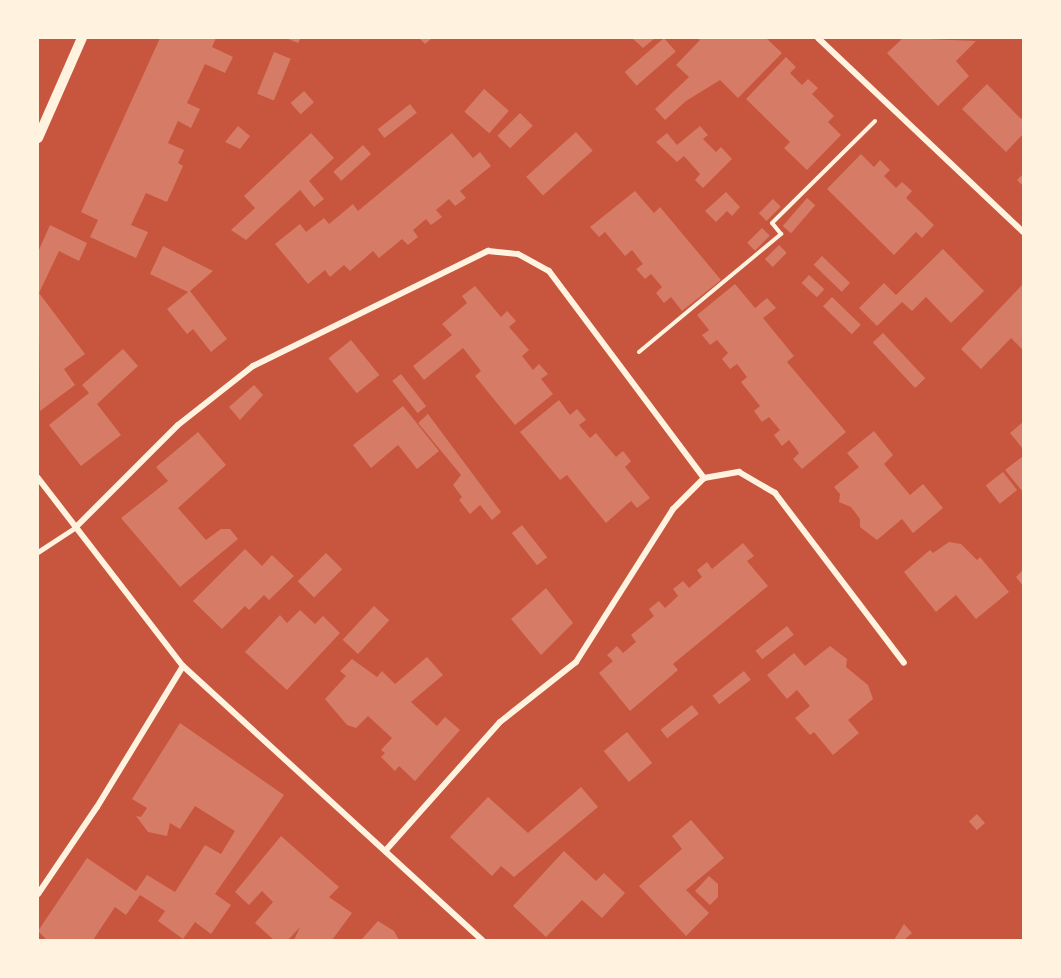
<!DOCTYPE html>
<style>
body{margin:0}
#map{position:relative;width:1061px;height:978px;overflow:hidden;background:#c8553d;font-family:Inter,sans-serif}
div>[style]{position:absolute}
.building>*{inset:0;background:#d67c66;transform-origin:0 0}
.path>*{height:4px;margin:-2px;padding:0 2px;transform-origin:2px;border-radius:2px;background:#fff3e0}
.service>*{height:4.5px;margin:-2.25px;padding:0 2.25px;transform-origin:2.25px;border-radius:2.25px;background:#fff3e0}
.minor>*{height:6px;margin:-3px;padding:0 3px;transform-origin:3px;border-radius:3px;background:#fff3e0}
.tertiary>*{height:10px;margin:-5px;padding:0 5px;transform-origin:5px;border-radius:5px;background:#fff3e0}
span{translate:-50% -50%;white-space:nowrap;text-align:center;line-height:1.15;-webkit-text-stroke:4.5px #fff3e0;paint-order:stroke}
.frame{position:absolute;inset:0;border:39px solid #fff3e0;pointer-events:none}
</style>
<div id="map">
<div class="building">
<i style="clip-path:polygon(160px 38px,216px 38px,212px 47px,233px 57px,225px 73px,205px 64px,187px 103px,200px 109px,191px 128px,178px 121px,168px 143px,184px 150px,178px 163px,183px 166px,167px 202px,146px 193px,131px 225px,148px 232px,136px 258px,90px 237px,98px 220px,81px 212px)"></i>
<i style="clip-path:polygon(286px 38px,301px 38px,298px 43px)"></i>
<i style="clip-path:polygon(419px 38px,432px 38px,425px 44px)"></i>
<i style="clip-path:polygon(632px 38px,655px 38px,643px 48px)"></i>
<i style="left:664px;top:38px;width:18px;height:52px;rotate:49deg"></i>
<i style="clip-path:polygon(697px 38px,766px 38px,782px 53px,738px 98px,720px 80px,686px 101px,665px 120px,655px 109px,689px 77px,676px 65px,700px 40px)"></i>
<i style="clip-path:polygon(903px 38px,976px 41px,956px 61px,969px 76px,938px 106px,887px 53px)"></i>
<i style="left:274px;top:52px;width:18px;height:45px;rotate:22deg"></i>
<i style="clip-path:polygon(786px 57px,796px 67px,790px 73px,802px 85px,808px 79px,818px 88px,812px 94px,834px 116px,828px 122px,841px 135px,807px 170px,784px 148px,790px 142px,746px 99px)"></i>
<i style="clip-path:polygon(987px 84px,1021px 119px,1023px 116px,1023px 134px,1006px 152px,962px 109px)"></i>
<i style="left:484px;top:89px;width:33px;height:30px;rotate:41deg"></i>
<i style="left:304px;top:91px;width:15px;height:18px;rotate:48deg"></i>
<i style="left:410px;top:104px;width:11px;height:41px;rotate:52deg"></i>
<i style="left:520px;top:113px;width:18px;height:32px;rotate:45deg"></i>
<i style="clip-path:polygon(238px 126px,250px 136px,240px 149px,225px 142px)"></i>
<i style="clip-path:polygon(700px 126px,708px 135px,703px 139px,716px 152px,721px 147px,732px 159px,703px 188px,695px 180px,700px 174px,684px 156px,677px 162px,656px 142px,667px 133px,677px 145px)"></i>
<i style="left:576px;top:132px;width:25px;height:67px;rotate:48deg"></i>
<i style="clip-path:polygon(311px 133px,334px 158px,309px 181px,324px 199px,314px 207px,300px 190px,246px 240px,231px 230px,255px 208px,244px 196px)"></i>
<i style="clip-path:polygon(452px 133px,473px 158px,480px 152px,491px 166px,460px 191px,466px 198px,455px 206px,449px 199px,436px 210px,442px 217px,431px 225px,426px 219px,413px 230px,418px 237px,408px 245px,402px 239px,379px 258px,373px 251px,350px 271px,344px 265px,330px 277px,325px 270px,308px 284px,275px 244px,300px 224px,306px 232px,324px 218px,329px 224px,353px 204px,358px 211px)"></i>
<i style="left:363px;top:145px;width:12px;height:40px;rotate:48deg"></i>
<i style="clip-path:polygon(861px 154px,874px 167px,880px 160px,890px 170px,884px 176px,896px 188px,902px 182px,912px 191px,906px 198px,934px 225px,922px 238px,916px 232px,894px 255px,827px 189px)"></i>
<i style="clip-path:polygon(1023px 174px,1023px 186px,1017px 180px)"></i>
<i style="clip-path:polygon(635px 191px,654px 213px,660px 207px,721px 280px,682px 311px,671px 297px,664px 303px,656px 293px,662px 287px,651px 274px,645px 279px,636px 269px,643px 264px,632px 250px,625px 256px,605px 232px,599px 237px,590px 227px)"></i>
<i style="clip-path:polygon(726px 192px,740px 207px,732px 216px,727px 211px,716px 222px,705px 211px)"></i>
<i style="left:807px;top:198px;width:11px;height:37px;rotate:41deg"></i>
<i style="left:773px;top:199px;width:11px;height:20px;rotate:45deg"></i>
<i style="clip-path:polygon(50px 225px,87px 243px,79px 261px,59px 251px,39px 293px,85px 354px,64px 369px,75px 385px,40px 411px,38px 252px)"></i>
<i style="left:762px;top:228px;width:11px;height:21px;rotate:45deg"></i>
<i style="left:779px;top:245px;width:11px;height:20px;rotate:45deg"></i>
<i style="clip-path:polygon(163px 246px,213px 271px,190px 291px,227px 339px,211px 352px,193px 329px,187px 334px,167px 309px,188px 292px,150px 274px)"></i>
<i style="clip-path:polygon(943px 249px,984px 291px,951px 323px,926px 297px,912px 311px,902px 302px,877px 326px,859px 308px,884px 283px,896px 295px)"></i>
<i style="left:822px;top:256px;width:39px;height:12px;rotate:44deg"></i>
<i style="left:809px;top:275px;width:21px;height:11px;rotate:43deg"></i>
<i style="clip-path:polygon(735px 284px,755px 308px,767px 298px,776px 308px,763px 318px,794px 356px,787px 362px,846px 432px,802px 469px,793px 459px,799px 453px,789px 440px,782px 446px,774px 435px,780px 430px,769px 417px,762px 422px,754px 411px,760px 406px,741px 382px,747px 377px,737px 364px,730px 369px,722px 359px,728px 353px,717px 340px,710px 345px,702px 335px,709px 330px,697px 315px)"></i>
<i style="clip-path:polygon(1022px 285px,1023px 350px,1011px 338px,981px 369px,961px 349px)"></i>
<i style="clip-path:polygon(475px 286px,501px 317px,507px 311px,516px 321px,509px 327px,529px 350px,522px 356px,533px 370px,539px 364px,548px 374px,541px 379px,553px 394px,515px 425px,475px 376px,481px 371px,463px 348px,424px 380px,413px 366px,452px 335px,442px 324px,467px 303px,462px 296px)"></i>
<i style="left:832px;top:297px;width:40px;height:13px;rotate:44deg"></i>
<i style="left:883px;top:333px;width:62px;height:14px;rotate:47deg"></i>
<i style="left:351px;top:340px;width:45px;height:29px;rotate:51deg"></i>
<i style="clip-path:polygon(123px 349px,138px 366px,97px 404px,121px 435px,81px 466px,49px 425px,89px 393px,82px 385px)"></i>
<i style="left:401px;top:374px;width:41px;height:11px;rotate:52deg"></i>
<i style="clip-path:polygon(254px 385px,263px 395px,240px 420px,229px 407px)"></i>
<i style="clip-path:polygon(559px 400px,570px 415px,577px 409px,586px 420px,579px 425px,590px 438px,596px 433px,616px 457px,623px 451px,631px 461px,625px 467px,650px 498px,637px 508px,631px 501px,606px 523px,567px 475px,560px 480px,520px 432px)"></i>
<i style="clip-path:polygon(403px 406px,439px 451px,417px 469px,398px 445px,371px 468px,353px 445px)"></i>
<i style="clip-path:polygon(428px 414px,501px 512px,492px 520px,480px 505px,470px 514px,459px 500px,462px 497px,453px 485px,461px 475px,418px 423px)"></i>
<i style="clip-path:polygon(1023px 422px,1023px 449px,1010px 433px)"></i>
<i style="clip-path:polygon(874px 431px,893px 455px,884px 464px,910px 495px,923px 484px,943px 508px,913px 533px,902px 519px,877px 540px,860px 527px,860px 519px,851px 507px,839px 502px,840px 494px,834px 487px,859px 467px,847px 453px)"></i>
<i style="clip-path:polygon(198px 432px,226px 465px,178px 508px,206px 540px,221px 529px,230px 529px,238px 539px,180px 587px,121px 518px,168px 481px,156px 467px)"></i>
<i style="clip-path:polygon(1023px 456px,1023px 492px,1005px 470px)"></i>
<i style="left:1003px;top:472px;width:23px;height:22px;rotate:52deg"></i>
<i style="left:522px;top:525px;width:41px;height:13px;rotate:52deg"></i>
<i style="clip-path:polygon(949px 542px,961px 544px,977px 560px,980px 557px,1009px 592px,976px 619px,956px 595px,936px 612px,904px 572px,930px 550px,933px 553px)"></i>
<i style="clip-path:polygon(743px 543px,754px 556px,747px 561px,768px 586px,673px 664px,678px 670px,630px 711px,599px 673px,613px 661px,607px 655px,617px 646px,623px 653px,636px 642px,631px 635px,654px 616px,649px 609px,659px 601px,665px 608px,678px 596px,673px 589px,683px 581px,689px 588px,702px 577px,697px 570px,707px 562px,712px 569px)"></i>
<i style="clip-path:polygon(245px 549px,262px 566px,272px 555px,294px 576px,269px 600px,264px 595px,249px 610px,245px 606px,222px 629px,193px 601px)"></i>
<i style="left:326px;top:553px;width:23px;height:40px;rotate:45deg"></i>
<i style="clip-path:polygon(1023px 570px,1023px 586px,1016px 577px)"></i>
<i style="clip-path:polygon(546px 588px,573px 623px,541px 655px,511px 619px)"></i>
<i style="left:374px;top:606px;width:21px;height:46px;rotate:43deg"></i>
<i style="clip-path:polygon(300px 610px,315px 624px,323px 616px,340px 633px,287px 690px,245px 652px,280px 615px,287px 623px)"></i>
<i style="left:787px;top:626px;width:11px;height:40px;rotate:52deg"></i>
<i style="clip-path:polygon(830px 646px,847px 659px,846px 667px,868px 685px,873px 699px,848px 720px,859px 733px,833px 755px,814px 732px,810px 735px,795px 718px,810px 706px,797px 690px,787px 699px,767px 675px,794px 653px,805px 666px)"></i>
<i style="clip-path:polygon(427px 657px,443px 675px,411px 702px,437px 726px,445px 717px,460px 730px,415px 781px,399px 766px,395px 771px,381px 757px,385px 753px,381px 750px,392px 738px,368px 716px,356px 728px,347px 725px,325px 699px,346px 676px,340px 671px,352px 659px,377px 677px,382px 671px,395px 684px)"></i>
<i style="left:744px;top:671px;width:11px;height:40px;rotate:52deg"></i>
<i style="left:692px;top:705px;width:11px;height:40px;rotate:52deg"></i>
<i style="clip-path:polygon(180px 723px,284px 795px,215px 894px,231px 905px,211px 934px,195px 922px,183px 939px,158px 921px,165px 911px,140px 895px,126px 915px,115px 907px,93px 940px,47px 940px,38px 931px,87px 858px,136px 891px,147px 875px,175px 892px,205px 845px,221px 854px,235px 831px,195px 806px,180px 829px,170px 823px,167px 836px,148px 832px,136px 816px,141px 817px,147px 808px,132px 799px)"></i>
<i style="left:627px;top:732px;width:40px;height:30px;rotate:51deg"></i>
<i style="clip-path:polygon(581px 787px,598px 807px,514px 877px,501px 866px,492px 876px,450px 837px,488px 797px,528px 833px)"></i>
<i style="left:977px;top:814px;width:12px;height:11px;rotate:48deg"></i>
<i style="clip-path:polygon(691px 820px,724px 858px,686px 890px,709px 913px,686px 936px,639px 886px,682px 849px,672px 836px)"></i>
<i style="clip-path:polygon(281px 836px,339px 887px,329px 897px,352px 913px,332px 940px,294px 940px,300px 927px,288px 940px,274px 940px,255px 923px,273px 902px,262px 891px,249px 905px,235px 892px)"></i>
<i style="clip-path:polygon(564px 851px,596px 881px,604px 873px,625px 893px,602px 918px,582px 900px,546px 937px,513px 906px)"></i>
<i style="clip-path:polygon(709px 876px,718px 884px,718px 897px,710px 905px,695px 891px)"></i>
<i style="clip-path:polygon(378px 921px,394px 931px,399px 940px,361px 940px)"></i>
<i style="clip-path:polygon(904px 924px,912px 933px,904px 940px,894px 940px)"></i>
</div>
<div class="path">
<i style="left:639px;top:352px;width:185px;rotate:-39.7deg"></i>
<i style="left:781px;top:234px;width:14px;rotate:-129deg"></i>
<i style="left:772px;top:223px;width:145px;rotate:-44.7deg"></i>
</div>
<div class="service">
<i style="left:38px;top:552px;width:45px;rotate:-33.3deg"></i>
</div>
<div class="minor">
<i style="left:818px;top:38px;width:284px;rotate:43.4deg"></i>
<i style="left:38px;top:478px;width:237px;rotate:52.4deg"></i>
<i style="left:183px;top:666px;width:406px;rotate:42.5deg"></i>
<i style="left:704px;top:478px;width:36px;rotate:-10deg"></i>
<i style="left:739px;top:472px;width:42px;rotate:30.3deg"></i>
<i style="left:775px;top:493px;width:213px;rotate:52.8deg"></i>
<i style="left:76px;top:527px;width:144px;rotate:-45deg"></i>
<i style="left:178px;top:425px;width:95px;rotate:-38.2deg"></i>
<i style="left:253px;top:366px;width:262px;rotate:-26.1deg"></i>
<i style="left:488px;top:251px;width:30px;rotate:6deg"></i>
<i style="left:518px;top:254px;width:35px;rotate:29deg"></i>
<i style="left:549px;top:271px;width:259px;rotate:53.2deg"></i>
<i style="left:386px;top:850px;width:171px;rotate:-48.3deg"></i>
<i style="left:500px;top:722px;width:97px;rotate:-38.3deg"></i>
<i style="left:576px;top:662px;width:181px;rotate:-57.6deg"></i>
<i style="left:673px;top:509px;width:44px;rotate:-45deg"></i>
<i style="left:38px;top:894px;width:105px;rotate:-55.9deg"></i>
<i style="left:97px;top:807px;width:165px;rotate:-58.6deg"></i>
</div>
<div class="tertiary">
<i style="left:38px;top:138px;width:109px;rotate:-66.3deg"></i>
</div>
<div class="frame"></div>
</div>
